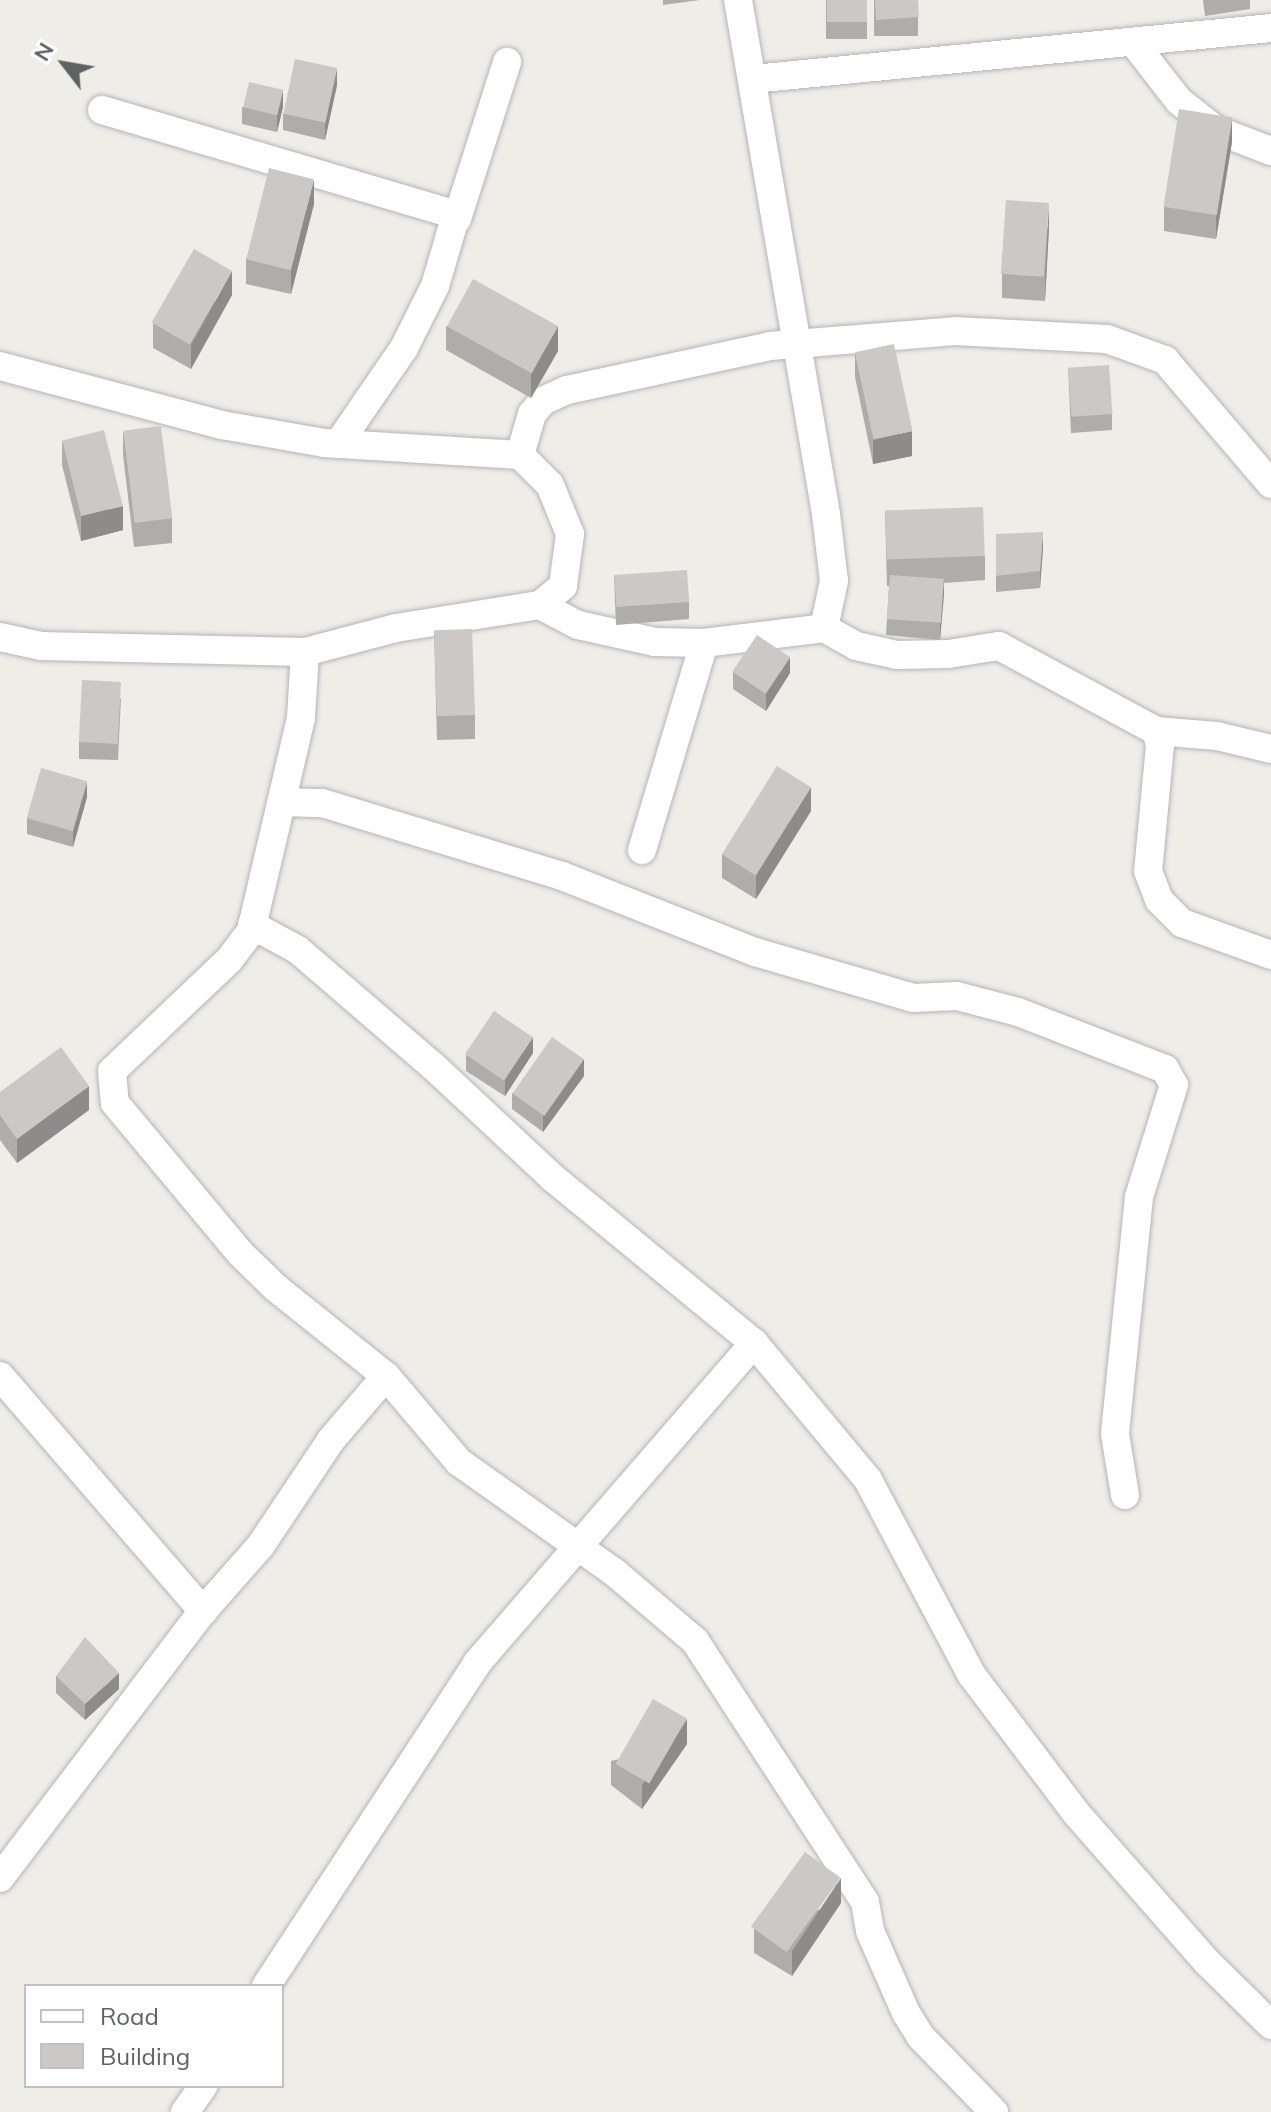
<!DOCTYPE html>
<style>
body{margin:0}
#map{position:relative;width:1271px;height:2112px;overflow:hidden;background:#efede8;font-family:Mulish,sans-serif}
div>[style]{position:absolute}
.roads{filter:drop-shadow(0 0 2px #b3b5b8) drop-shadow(0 0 2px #b3b5b8)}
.minor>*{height:28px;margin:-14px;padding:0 14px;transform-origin:14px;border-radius:14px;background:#fff}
.wall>*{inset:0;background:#afaca9;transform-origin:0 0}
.shaded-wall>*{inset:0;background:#8e8c8a}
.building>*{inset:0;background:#cbc8c5;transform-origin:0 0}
span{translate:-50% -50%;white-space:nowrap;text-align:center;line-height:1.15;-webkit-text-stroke:7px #fff;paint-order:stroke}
.legend{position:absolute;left:24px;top:1984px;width:260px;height:104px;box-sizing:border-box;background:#fff;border:2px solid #bfc1c2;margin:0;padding:10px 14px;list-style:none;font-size:24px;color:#5f6366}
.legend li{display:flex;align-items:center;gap:16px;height:40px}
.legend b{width:40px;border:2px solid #bfc1c2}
.north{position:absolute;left:24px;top:24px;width:80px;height:80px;-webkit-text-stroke:6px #fff;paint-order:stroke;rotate:301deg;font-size:22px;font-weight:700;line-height:32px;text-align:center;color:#5f6366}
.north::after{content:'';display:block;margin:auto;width:28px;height:36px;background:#5f6366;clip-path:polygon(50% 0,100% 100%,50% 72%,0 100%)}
</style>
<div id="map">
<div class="roads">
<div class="minor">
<i style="left:738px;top:0;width:521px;rotate:80.28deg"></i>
<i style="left:826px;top:514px;width:67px;rotate:83.2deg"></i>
<i style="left:834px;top:581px;width:48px;rotate:102deg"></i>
<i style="left:1133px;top:42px;width:75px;rotate:52.1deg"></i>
<i style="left:1179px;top:101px;width:47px;rotate:38.1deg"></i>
<i style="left:1216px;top:130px;width:59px;rotate:20.9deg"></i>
<i style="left:753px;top:79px;width:521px;rotate:-5.62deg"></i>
<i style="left:102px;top:110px;width:369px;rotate:16.5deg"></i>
<i style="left:456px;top:215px;width:74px;rotate:106.5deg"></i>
<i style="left:435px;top:286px;width:69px;rotate:116.6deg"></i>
<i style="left:404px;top:348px;width:116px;rotate:124.5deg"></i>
<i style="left:457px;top:219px;width:165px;rotate:-72.3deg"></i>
<i style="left:0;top:366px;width:230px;rotate:14.9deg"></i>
<i style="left:222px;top:425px;width:104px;rotate:10deg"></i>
<i style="left:324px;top:443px;width:196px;rotate:3.5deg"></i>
<i style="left:520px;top:455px;width:42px;rotate:45deg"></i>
<i style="left:550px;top:485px;width:53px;rotate:67.8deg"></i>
<i style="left:570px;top:534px;width:52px;rotate:97.7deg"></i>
<i style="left:563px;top:586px;width:30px;rotate:140deg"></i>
<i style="left:520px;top:455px;width:43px;rotate:-73.7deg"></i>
<i style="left:532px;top:414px;width:17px;rotate:-50deg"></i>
<i style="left:543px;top:401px;width:26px;rotate:-25deg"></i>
<i style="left:567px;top:390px;width:208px;rotate:-12.2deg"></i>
<i style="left:770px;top:346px;width:186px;rotate:-4.6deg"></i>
<i style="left:955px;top:331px;width:152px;rotate:3deg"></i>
<i style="left:1107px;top:339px;width:62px;rotate:19.9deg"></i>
<i style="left:1165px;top:360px;width:163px;rotate:49.5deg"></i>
<i style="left:0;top:637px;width:42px;rotate:12.4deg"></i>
<i style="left:41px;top:646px;width:264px;rotate:1.3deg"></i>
<i style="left:305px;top:652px;width:94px;rotate:-14.8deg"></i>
<i style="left:396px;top:628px;width:146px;rotate:-9.1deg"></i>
<i style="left:540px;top:605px;width:43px;rotate:27.8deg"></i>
<i style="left:578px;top:625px;width:79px;rotate:12.4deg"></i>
<i style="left:655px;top:642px;width:49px;rotate:1.2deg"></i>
<i style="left:704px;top:643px;width:121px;rotate:-7.1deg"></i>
<i style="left:824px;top:628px;width:37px;rotate:29deg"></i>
<i style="left:856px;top:646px;width:42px;rotate:12.4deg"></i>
<i style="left:897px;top:655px;width:51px;rotate:-1.1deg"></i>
<i style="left:948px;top:654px;width:52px;rotate:-8.9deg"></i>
<i style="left:999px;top:646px;width:179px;rotate:28.4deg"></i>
<i style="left:1156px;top:731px;width:15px;rotate:74deg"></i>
<i style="left:1160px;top:745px;width:127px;rotate:95.4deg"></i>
<i style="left:1148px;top:871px;width:31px;rotate:69deg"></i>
<i style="left:1159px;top:900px;width:33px;rotate:45deg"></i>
<i style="left:1182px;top:923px;width:95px;rotate:19.8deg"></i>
<i style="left:305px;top:652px;width:66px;rotate:93.5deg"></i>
<i style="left:301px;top:718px;width:219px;rotate:103.2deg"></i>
<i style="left:251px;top:931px;width:36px;rotate:127deg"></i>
<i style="left:229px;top:960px;width:161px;rotate:136.5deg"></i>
<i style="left:112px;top:1071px;width:32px;rotate:85deg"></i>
<i style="left:115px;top:1103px;width:195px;rotate:50.2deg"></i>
<i style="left:240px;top:1253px;width:50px;rotate:44.2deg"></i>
<i style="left:276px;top:1288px;width:141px;rotate:38.7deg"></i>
<i style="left:386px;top:1376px;width:113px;rotate:49.7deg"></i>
<i style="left:459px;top:1462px;width:190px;rotate:35.4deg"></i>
<i style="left:614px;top:1572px;width:106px;rotate:40.4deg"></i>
<i style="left:695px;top:1641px;width:311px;rotate:56.9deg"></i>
<i style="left:865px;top:1902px;width:29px;rotate:80deg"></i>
<i style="left:870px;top:1931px;width:90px;rotate:66.3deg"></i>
<i style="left:906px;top:2013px;width:28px;rotate:58deg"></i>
<i style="left:921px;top:2037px;width:105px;rotate:45.8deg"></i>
<i style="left:1156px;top:731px;width:61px;rotate:4.7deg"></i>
<i style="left:1217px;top:736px;width:56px;rotate:13.5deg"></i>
<i style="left:284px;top:802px;width:38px;rotate:2deg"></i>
<i style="left:322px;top:803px;width:251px;rotate:16.9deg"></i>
<i style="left:562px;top:876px;width:207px;rotate:21.5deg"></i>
<i style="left:755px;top:952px;width:165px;rotate:16.2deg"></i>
<i style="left:913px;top:998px;width:44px;rotate:-2.6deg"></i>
<i style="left:957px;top:996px;width:63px;rotate:14.7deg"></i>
<i style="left:1018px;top:1012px;width:158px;rotate:21.2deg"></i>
<i style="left:1165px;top:1069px;width:18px;rotate:61deg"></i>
<i style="left:1174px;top:1085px;width:117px;rotate:107.4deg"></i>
<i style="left:1139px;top:1197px;width:238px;rotate:95.8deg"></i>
<i style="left:1115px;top:1434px;width:62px;rotate:80.7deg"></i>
<i style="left:642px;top:850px;width:216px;rotate:-73.3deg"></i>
<i style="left:252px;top:925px;width:52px;rotate:28.5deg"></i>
<i style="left:298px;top:950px;width:178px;rotate:40.7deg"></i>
<i style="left:433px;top:1066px;width:164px;rotate:43deg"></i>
<i style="left:553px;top:1178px;width:260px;rotate:39.4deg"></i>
<i style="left:754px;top:1343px;width:178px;rotate:50.2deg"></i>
<i style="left:868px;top:1480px;width:220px;rotate:62deg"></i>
<i style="left:971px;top:1674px;width:174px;rotate:52.9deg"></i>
<i style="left:1076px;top:1813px;width:198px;rotate:48.7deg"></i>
<i style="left:1207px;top:1962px;width:90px;rotate:44.5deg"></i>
<i style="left:0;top:1376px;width:311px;rotate:49.2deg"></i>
<i style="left:0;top:1878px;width:335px;rotate:-52.8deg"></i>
<i style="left:203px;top:1611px;width:88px;rotate:-48.7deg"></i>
<i style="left:261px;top:1545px;width:126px;rotate:-56.3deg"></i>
<i style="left:331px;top:1440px;width:84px;rotate:-49.3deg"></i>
<i style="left:266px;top:1986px;width:386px;rotate:-56.8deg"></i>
<i style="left:477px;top:1663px;width:423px;rotate:-49.1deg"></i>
<i style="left:185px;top:2112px;width:32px;rotate:-55deg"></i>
</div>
</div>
<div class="wall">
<i style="clip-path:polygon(663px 0,700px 0,663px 5px)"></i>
<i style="left:826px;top:0;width:41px;height:39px"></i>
<i style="left:874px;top:0;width:44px;height:36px"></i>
<i style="clip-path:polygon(1203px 0,1250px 0,1250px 9px,1205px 16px)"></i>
<i style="clip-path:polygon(337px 85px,325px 140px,283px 130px,283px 114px)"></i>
<i style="clip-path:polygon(242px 107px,283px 107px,277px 132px,242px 124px)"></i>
<i style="clip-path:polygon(1232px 142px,1216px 239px,1164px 231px,1164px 207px)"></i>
<i style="clip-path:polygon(314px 204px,291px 294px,246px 284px,246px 259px)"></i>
<i style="clip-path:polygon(1049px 227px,1045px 301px,1002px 298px,1002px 274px)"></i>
<i style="clip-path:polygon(232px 295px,191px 369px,153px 348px,153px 324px)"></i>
<i style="clip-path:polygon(446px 326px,558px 351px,531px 398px,446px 350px)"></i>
<i style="clip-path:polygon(855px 353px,912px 456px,873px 464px,855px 377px)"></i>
<i style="clip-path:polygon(1068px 367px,1112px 414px,1112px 430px,1071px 433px)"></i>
<i style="clip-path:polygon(123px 431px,172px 518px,172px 543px,134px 547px,123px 455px)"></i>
<i style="clip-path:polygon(62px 441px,123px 530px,81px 541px,62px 465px)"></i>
<i style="clip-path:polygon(885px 512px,985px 556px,985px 580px,944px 583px,940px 640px,886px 635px,889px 586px,887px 586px)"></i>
<i style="clip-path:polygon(996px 534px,1043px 548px,1040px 588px,996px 592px)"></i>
<i style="clip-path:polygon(614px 576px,689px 602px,689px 619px,616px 625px)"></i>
<i style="clip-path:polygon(434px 631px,475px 715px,475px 739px,437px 740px)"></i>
<i style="clip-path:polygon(733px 672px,790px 673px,766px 711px,733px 689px)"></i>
<i style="clip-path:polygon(121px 698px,118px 760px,79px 759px,79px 742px)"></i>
<i style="clip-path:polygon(87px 797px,73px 847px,27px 834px,27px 818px)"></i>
<i style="clip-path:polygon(811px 811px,756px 899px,722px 878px,722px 854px)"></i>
<i style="clip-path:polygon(533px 1053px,505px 1096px,466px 1071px,466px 1055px)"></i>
<i style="clip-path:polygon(584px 1076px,543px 1132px,512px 1109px,512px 1093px)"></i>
<i style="clip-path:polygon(0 1092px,89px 1110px,17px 1163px,0 1140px)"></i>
<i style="clip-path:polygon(56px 1676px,119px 1689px,85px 1720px,56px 1693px)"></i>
<i style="clip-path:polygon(687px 1744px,642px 1809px,611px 1785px,611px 1761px)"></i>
<i style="clip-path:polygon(841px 1903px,792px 1976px,754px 1953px,754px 1929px)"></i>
</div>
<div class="shaded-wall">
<i style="clip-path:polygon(337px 68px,337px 85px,325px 140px,325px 123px)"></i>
<i style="clip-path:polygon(283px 90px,283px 107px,277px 132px,277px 115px)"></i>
<i style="clip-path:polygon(1232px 117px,1232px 142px,1216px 239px,1216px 215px)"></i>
<i style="clip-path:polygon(314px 179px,314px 204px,291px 294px,291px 270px)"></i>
<i style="clip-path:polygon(1049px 203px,1049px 227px,1045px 301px,1045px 276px)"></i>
<i style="clip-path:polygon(232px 271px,232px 295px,191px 369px,191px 345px)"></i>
<i style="clip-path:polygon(558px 326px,558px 351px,531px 398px,531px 374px)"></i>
<i style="clip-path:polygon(912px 431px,912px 456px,873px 464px,873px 440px)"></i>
<i style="clip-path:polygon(123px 506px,123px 530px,81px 541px,81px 516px)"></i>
<i style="clip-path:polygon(1043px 532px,1043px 548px,1040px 588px,1040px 571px)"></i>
<i style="clip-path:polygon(944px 579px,944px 595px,940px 640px,940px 623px)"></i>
<i style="clip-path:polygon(790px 657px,790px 673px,766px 711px,766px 694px)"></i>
<i style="clip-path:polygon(87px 781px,87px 797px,73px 847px,73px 831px)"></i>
<i style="clip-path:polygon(811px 787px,811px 811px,756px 899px,756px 875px)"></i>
<i style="clip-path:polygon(533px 1037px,533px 1053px,505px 1096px,505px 1080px)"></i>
<i style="clip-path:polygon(584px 1059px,584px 1076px,543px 1132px,543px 1115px)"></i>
<i style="clip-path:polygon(89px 1086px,89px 1110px,17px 1163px,17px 1139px)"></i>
<i style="clip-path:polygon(119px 1673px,119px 1689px,85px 1720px,85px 1704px)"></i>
<i style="clip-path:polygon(687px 1719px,687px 1744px,642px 1809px,642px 1785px)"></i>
<i style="clip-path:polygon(841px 1878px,841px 1903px,792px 1976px,792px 1951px)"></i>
</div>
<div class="building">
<i style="left:827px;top:0;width:40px;height:22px"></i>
<i style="clip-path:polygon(875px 0,918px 0,919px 17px,876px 20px)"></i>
<i style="left:295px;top:59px;width:43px;height:56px;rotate:12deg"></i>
<i style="left:249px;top:82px;width:35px;height:26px;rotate:13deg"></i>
<i style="left:1179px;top:109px;width:54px;height:99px;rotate:9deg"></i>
<i style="left:269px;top:168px;width:46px;height:94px;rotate:14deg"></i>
<i style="left:1006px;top:200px;width:43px;height:74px;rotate:4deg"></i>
<i style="left:194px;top:249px;width:44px;height:85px;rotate:30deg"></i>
<i style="left:473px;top:279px;width:97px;height:54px;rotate:29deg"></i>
<i style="left:894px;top:344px;width:89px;height:40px;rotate:78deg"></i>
<i style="left:1109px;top:365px;width:49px;height:41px;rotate:86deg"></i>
<i style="left:161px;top:426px;width:93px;height:38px;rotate:83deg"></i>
<i style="left:104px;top:430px;width:78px;height:43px;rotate:76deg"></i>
<i style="left:983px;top:507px;width:49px;height:98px;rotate:88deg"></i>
<i style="clip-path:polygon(1043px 532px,1040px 571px,996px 576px,996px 534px)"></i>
<i style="left:687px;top:570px;width:32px;height:73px;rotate:86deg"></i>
<i style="left:890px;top:575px;width:54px;height:44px;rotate:4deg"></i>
<i style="left:472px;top:629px;width:86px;height:38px;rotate:88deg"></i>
<i style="left:757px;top:635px;width:40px;height:44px;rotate:34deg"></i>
<i style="left:82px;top:680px;width:39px;height:62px;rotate:3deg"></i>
<i style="left:777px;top:766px;width:40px;height:104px;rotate:32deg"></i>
<i style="left:41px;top:768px;width:48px;height:52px;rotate:16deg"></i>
<i style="left:494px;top:1011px;width:47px;height:52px;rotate:34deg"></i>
<i style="left:552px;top:1037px;width:39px;height:69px;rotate:35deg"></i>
<i style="clip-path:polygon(61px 1047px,89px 1086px,17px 1139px,0 1115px,0 1092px)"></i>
<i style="clip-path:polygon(85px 1637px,119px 1673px,85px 1704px,56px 1676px)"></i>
<i style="left:653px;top:1699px;width:39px;height:75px;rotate:30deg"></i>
<i style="left:805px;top:1852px;width:44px;height:92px;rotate:36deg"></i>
</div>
<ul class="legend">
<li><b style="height:10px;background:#fff"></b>Road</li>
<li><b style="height:22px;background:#cbc8c5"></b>Building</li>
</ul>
<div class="north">N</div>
</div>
